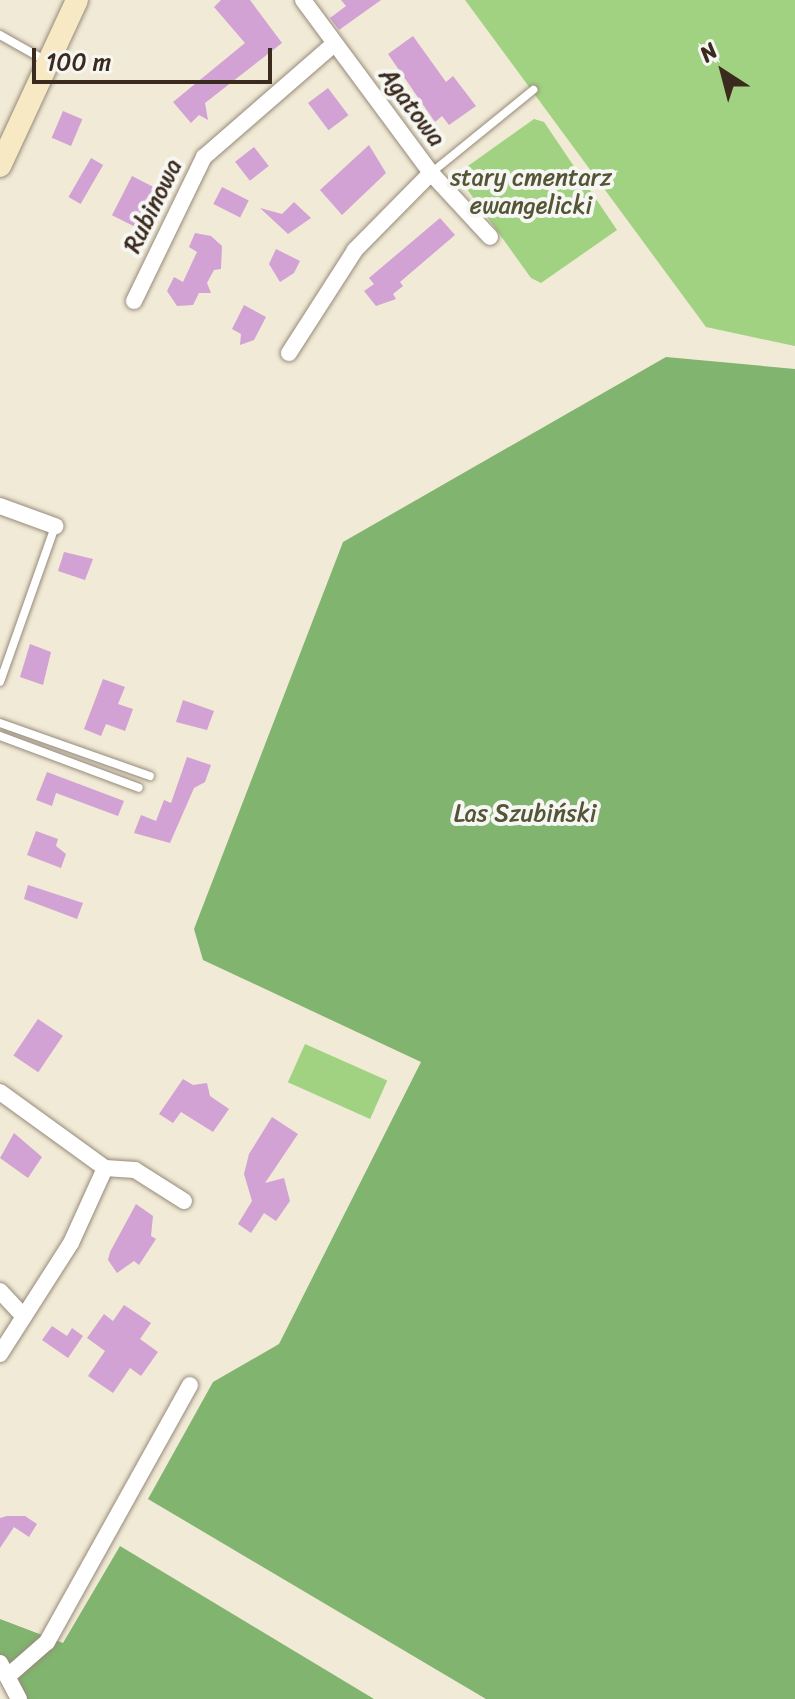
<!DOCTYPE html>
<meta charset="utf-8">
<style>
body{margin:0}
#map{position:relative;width:795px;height:1699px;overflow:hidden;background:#f1ead6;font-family:Sriracha,sans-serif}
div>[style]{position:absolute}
.green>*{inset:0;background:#a0d281;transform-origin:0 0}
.forest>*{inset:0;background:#80b46f}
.building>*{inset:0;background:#d1a2d3;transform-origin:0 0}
.roads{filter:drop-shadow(0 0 2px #968a7a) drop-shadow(0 0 2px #968a7a)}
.lane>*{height:8px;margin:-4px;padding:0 4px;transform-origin:4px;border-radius:4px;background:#fff}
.street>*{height:16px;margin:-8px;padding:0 8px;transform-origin:8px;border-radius:8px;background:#fff}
.secondary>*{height:22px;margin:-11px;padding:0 11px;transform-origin:11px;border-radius:11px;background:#f7e9c3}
span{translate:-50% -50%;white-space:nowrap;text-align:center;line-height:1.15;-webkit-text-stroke:8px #f6f6f2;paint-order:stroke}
.street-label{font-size:24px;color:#3b2a1e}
.park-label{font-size:24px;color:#545437}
.north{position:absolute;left:683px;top:32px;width:80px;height:80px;-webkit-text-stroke:6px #f6f6f2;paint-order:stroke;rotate:324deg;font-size:22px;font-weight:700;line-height:32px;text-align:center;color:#3b2a1e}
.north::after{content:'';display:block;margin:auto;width:28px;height:36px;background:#3b2a1e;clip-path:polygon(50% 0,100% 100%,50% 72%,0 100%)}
.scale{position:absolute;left:32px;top:48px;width:240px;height:36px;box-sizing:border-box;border:4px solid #3b2a1e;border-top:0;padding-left:10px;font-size:24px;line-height:28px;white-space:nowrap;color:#3b2a1e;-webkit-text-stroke:6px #f6f6f2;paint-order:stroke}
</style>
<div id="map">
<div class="green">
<i style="clip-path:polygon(465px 0,795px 0,795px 346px,706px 327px)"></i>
<i style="clip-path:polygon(534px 119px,544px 122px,617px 230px,541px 283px,531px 278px,459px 178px,461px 171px)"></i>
<i style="left:305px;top:1044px;width:90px;height:42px;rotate:24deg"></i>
</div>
<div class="forest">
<i style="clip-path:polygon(666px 357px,795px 369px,795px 1699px,486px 1699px,148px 1499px,213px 1382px,279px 1344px,421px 1062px,203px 960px,194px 929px,343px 542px)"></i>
<i style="clip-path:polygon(120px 1546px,374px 1699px,18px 1699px,0 1662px,0 1619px,63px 1643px)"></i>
</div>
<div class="building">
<i style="clip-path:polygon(221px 0,250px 0,282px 43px,205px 103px,208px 120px,199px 115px,191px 123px,173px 102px,245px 43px,214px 7px)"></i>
<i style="clip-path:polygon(341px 0,381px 0,339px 30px,330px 18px,346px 6px)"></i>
<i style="clip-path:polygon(413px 36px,446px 82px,453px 76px,476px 106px,449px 125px,442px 116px,435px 122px,388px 54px)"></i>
<i style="left:328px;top:88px;width:34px;height:25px;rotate:53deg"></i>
<i style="left:63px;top:111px;width:21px;height:29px;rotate:23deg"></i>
<i style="clip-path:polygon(369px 145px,386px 173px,342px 215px,320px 190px)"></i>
<i style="left:254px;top:147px;width:24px;height:24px;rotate:52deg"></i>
<i style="left:91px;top:158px;width:14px;height:45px;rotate:30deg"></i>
<i style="left:132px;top:176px;width:29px;height:44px;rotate:27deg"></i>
<i style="left:222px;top:187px;width:30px;height:19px;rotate:27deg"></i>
<i style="clip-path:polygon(294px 202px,311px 218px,288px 234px,260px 208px,282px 214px)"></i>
<i style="clip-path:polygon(440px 218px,455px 235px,400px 282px,403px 286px,393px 294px,396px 299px,376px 306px,364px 291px,374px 284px,369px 278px)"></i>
<i style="clip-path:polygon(195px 233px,211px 236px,222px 246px,221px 269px,214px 270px,207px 283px,211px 293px,199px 293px,193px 305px,177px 306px,167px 291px,174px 277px,183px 282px,197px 252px,189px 247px)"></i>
<i style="clip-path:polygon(276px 249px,300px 261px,294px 273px,280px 282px,269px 264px)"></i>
<i style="clip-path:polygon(244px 305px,266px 317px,254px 340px,240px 345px,241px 334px,232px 329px)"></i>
<i style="clip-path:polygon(64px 552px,93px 559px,85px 580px,58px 571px)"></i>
<i style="clip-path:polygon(30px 644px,51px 652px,43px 685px,20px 677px)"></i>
<i style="clip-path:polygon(103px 679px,125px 687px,118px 704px,133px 709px,125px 731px,106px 724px,101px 736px,84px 729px)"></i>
<i style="clip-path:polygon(183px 700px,214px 711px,207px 730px,176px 722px)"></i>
<i style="clip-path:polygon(187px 757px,211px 765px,205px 782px,194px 788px,170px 843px,134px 833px,141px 815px,156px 821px,164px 800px,171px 803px)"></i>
<i style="clip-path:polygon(47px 772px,124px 801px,118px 816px,56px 793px,52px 806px,36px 800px)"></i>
<i style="clip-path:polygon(36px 831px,58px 839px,56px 846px,66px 854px,61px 868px,27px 855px)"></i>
<i style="clip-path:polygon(28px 885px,83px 903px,77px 919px,24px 899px)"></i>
<i style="left:38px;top:1019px;width:30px;height:44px;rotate:34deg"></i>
<i style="clip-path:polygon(183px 1079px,193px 1085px,207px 1083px,210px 1096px,229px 1109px,213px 1132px,181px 1112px,173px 1123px,159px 1114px)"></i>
<i style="clip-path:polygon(272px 1117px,298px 1134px,265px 1183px,284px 1178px,290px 1201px,276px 1221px,264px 1213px,251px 1233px,238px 1224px,252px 1201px,244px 1174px,249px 1154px)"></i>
<i style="clip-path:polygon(14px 1133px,42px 1157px,28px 1178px,0 1158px)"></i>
<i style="clip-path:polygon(136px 1204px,153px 1216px,151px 1236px,156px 1239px,139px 1265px,134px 1261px,117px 1273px,108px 1260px,110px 1252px)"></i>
<i style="clip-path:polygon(124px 1305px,151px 1323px,140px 1339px,158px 1352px,141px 1376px,130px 1368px,113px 1393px,88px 1376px,105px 1351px,87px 1338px,104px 1314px,113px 1321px)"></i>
<i style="clip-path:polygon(52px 1326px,67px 1336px,72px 1328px,83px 1336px,68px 1358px,42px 1340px)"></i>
<i style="clip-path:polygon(7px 1516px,25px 1516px,37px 1524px,29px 1537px,14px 1527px,0 1548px,0 1518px)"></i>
</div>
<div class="roads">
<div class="lane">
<i style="left:0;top:35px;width:55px;rotate:29.4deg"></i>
<i style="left:431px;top:173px;width:132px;rotate:-39.1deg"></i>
<i style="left:0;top:682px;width:164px;rotate:-70.5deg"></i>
<i style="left:0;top:723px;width:159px;rotate:19.5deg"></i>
<i style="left:0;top:736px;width:148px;rotate:20.5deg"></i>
</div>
<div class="street">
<i style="left:303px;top:0;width:215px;rotate:53.5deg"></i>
<i style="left:431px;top:173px;width:87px;rotate:47.3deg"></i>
<i style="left:134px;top:301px;width:160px;rotate:-64.1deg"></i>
<i style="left:204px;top:157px;width:172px;rotate:-41deg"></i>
<i style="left:289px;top:353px;width:122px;rotate:-57.3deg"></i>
<i style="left:355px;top:250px;width:108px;rotate:-45.4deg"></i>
<i style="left:0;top:506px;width:59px;rotate:20deg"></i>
<i style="left:0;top:1092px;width:130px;rotate:35.9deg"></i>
<i style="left:105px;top:1168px;width:30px;rotate:4deg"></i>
<i style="left:135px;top:1170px;width:58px;rotate:32.3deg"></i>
<i style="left:0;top:1291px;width:35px;rotate:47deg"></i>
<i style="left:0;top:1354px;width:132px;rotate:-57.4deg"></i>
<i style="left:71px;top:1243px;width:82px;rotate:-65.6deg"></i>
<i style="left:0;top:1663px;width:41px;rotate:62.2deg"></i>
<i style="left:8px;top:1676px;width:52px;rotate:-41.1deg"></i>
<i style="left:47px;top:1642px;width:294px;rotate:-60.9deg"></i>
</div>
<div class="secondary">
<i style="left:0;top:166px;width:183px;rotate:-65.1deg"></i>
</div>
</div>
<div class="street-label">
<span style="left:412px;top:107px;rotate:53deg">Agatowa</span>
<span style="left:153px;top:206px;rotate:-64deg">Rubinowa</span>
</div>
<div class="park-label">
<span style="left:531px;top:192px">stary cmentarz<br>ewangelicki</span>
<span style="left:525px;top:814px">Las Szubiński</span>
</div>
<div class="north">N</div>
<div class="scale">100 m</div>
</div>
